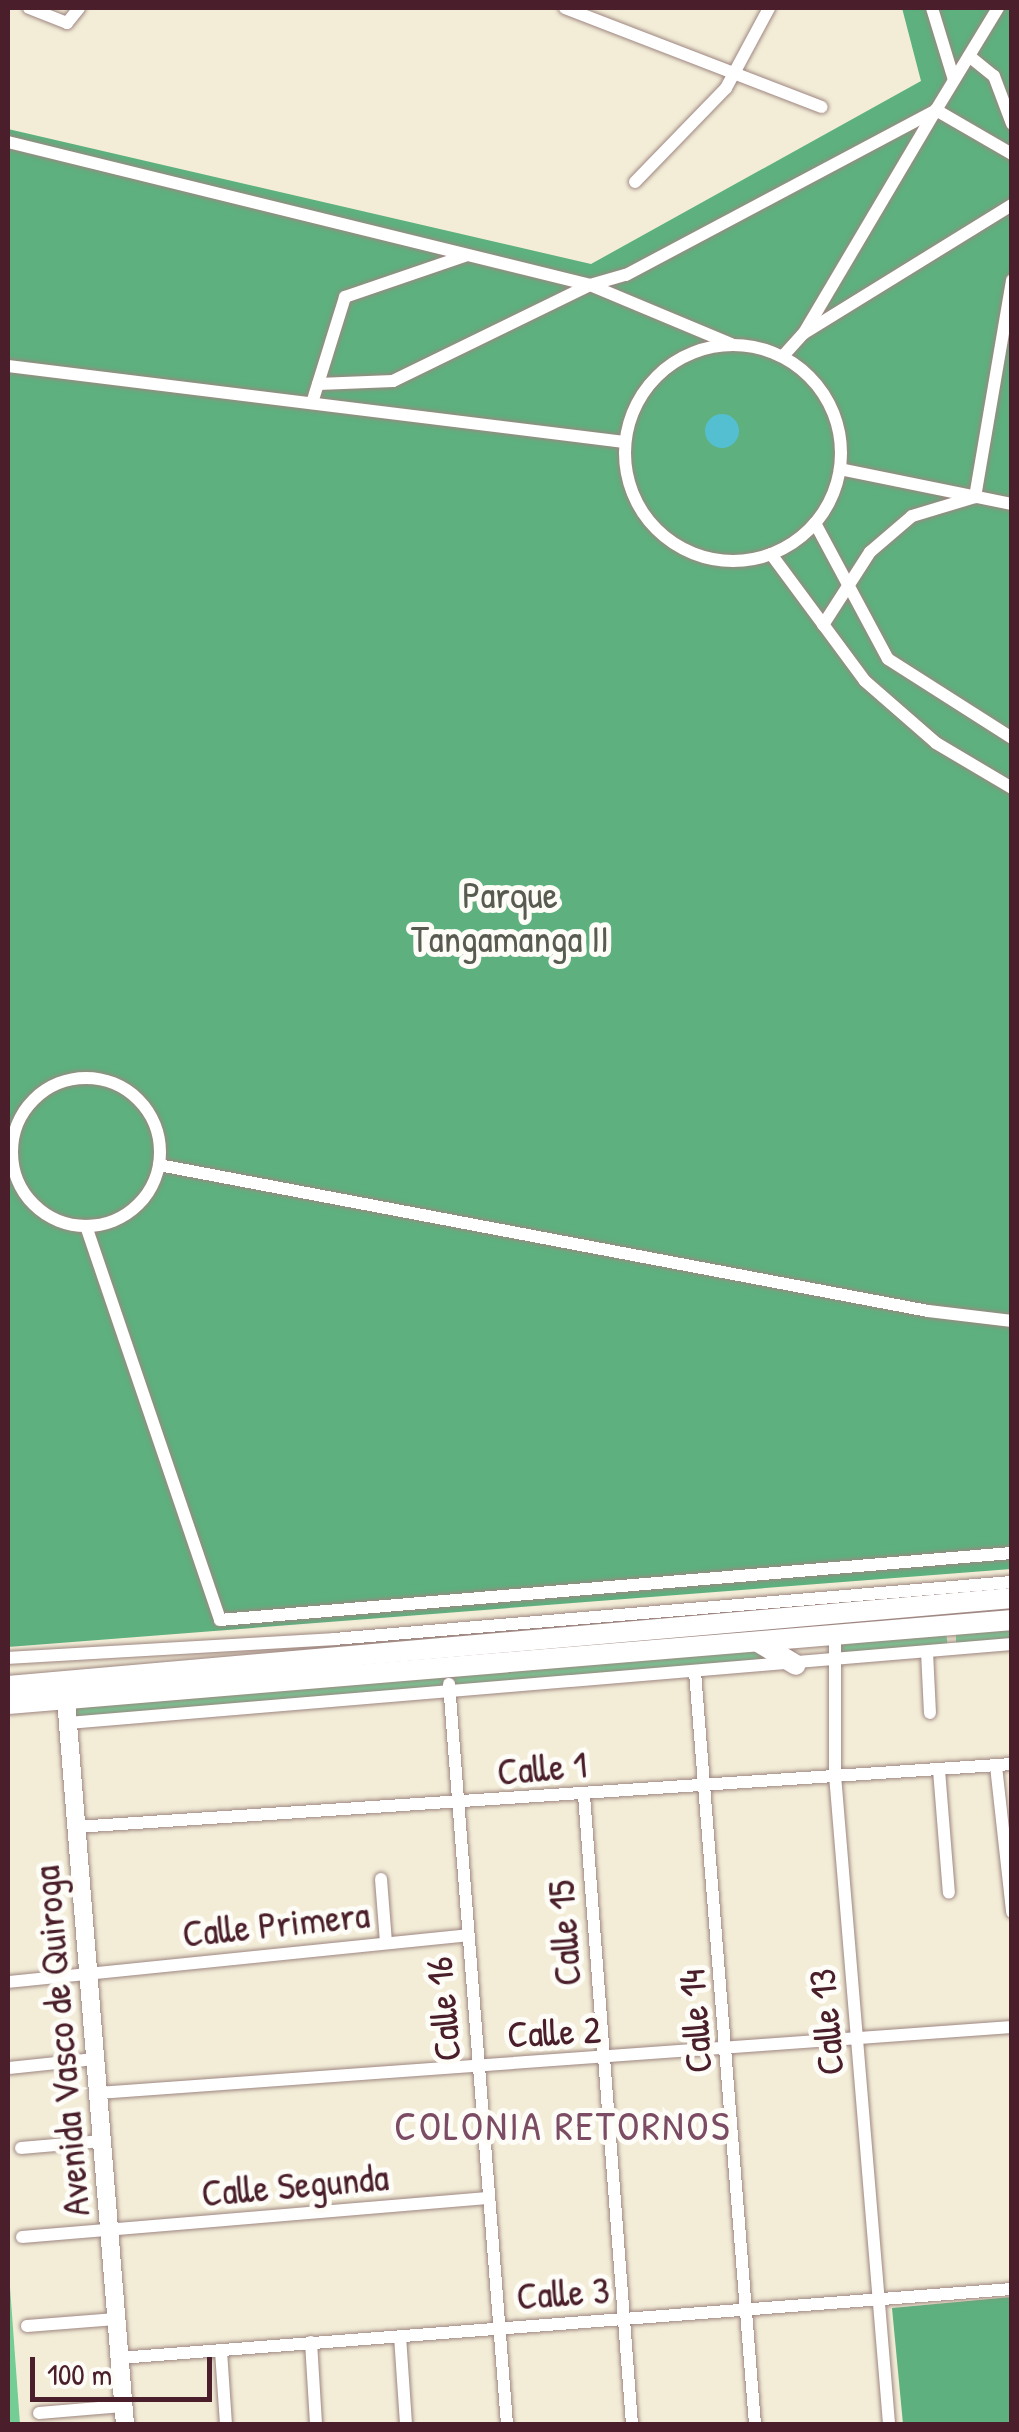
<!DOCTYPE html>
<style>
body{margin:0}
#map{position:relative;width:1019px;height:2432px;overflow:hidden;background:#f3edd7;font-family:"Patrick Hand",sans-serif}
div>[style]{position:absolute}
.green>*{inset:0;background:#73cd94;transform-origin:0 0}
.forest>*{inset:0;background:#5eb07e}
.water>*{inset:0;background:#54bfd0}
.round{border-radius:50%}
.roads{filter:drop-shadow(0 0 2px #9e8681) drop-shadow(0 0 2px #9e8681)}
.minor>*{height:12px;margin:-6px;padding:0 6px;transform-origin:6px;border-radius:6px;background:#fff}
.minor>.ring{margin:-6px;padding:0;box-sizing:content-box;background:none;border:12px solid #fff;border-radius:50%}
.secondary>*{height:18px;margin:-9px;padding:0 9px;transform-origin:9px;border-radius:9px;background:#fff}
.primary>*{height:20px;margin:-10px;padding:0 10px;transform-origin:10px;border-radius:10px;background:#fff}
span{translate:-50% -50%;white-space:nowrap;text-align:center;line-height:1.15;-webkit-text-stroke:10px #fdfcf7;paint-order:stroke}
.park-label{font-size:38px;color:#585c50}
.street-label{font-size:38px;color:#4a1f2b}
.neighbourhood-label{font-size:40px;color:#7b4c63;letter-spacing:2.5px}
.frame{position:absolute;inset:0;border:10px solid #4a1f2b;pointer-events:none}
.scale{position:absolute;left:30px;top:2357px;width:182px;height:45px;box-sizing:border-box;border:5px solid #4a1f2b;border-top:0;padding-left:12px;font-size:30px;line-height:35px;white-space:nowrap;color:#4a1f2b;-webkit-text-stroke:8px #fdfcf7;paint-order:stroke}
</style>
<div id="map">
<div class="green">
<i style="left:1011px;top:1628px;width:16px;height:55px;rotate:90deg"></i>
<i style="left:946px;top:1632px;width:16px;height:107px;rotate:83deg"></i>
<i style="clip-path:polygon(761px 1648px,782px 1662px,74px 1718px,73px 1705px)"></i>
<i style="clip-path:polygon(8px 2260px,20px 2424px,8px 2424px)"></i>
</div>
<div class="forest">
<i style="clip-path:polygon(902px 8px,1011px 8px,1011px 1569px,8px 1647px,8px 129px,591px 264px,921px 81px)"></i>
<i style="clip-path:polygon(1011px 2297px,1011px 2424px,903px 2424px,892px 2308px)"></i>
</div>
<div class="water">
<i class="round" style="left:705px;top:414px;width:34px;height:34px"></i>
</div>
<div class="roads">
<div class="minor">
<i style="left:29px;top:8px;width:41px;rotate:21.5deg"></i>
<i style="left:67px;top:23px;width:19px;rotate:-51deg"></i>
<i style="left:565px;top:8px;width:275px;rotate:21.1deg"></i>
<i style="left:932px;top:8px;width:75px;rotate:73deg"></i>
<i style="left:969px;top:56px;width:32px;rotate:39deg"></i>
<i style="left:994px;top:76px;width:51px;rotate:69.4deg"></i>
<i style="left:8px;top:142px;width:599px;rotate:13.8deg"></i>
<i style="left:590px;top:285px;width:37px;rotate:-16deg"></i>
<i style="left:626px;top:275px;width:351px;rotate:-28deg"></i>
<i style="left:936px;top:110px;width:119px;rotate:-58.7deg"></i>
<i style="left:635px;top:182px;width:131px;rotate:-45.9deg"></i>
<i style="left:726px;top:88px;width:91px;rotate:-61.7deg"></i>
<i style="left:806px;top:332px;width:242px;rotate:-31.7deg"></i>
<i class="ring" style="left:625px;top:345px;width:204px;height:204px"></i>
<i style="left:783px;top:356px;width:31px;rotate:-48deg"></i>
<i style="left:804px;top:333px;width:259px;rotate:-59.4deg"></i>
<i style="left:936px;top:110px;width:88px;rotate:30.1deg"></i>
<i style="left:8px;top:366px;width:621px;rotate:7.03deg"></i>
<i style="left:318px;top:384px;width:75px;rotate:-2.3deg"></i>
<i style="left:393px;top:381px;width:219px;rotate:-26deg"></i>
<i style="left:590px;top:285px;width:153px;rotate:22.7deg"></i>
<i style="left:312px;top:403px;width:111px;rotate:-72.7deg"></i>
<i style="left:345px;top:297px;width:127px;rotate:-18.9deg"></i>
<i style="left:840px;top:469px;width:176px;rotate:11.5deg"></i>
<i style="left:815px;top:523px;width:154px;rotate:61.8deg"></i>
<i style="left:888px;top:659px;width:147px;rotate:32.5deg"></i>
<i style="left:771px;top:554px;width:158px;rotate:53.5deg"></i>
<i style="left:865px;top:681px;width:94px;rotate:41.1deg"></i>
<i style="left:936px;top:743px;width:88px;rotate:30.6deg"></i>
<i style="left:823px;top:625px;width:87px;rotate:-57.2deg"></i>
<i style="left:870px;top:552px;width:55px;rotate:-40.6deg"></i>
<i style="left:912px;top:516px;width:66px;rotate:-16.8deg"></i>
<i style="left:975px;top:497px;width:220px;rotate:-80.3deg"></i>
<i class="ring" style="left:12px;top:1078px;width:136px;height:136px"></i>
<i style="left:159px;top:1165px;width:783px;rotate:10.75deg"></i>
<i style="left:928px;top:1311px;width:85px;rotate:6.8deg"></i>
<i style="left:86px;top:1226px;width:416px;rotate:71.2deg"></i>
<i style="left:220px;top:1620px;width:795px;rotate:-4.84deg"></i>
<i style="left:835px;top:1631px;width:144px;rotate:90deg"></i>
<i style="left:835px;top:1775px;width:651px;rotate:85.24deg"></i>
<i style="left:927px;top:1652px;width:61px;rotate:87.2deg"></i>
<i style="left:8px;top:1658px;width:327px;rotate:-3.3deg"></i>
<i style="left:334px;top:1639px;width:680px;rotate:-4.81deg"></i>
<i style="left:695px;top:1672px;width:754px;rotate:85.44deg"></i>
<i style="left:449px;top:1684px;width:742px;rotate:85.52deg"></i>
<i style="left:68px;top:1723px;width:947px;rotate:-4.78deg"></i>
<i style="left:996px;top:1766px;width:147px;rotate:83.7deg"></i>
<i style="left:939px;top:1770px;width:123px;rotate:85.4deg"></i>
<i style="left:584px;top:1795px;width:631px;rotate:85.64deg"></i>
<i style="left:76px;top:1827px;width:938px;rotate:-3.85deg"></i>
<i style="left:381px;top:1879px;width:64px;rotate:85.5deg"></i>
<i style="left:8px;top:1982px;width:461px;rotate:-5.8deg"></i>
<i style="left:9px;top:2068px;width:86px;rotate:-6deg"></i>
<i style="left:98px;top:2093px;width:916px;rotate:-4.13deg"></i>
<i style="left:21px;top:2148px;width:81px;rotate:-4.9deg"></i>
<i style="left:22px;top:2237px;width:467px;rotate:-4.8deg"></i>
<i style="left:27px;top:2326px;width:89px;rotate:-4.5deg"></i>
<i style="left:400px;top:2336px;width:88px;rotate:86.1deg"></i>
<i style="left:311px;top:2342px;width:82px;rotate:86.5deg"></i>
<i style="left:221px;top:2351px;width:73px;rotate:86.1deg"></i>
<i style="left:119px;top:2358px;width:896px;rotate:-4.42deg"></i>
<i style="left:39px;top:2413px;width:84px;rotate:-4.8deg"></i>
</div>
<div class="secondary">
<i style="left:65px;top:1687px;width:739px;rotate:85.35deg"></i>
</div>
<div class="primary">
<i style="left:758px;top:1642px;width:44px;rotate:31.2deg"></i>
<i style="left:8px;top:1686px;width:1008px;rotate:-5.01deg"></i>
<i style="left:8px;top:1704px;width:1008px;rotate:-4.78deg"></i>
</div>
</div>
<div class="park-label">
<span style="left:510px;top:917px">Parque<br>Tangamanga II</span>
</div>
<div class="street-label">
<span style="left:542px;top:1768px;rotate:-5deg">Calle 1</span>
<span style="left:276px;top:1924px;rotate:-6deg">Calle Primera</span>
<span style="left:564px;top:1933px;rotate:-94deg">Calle 15</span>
<span style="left:443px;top:2009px;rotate:-95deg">Calle 16</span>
<span style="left:695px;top:2021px;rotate:-94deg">Calle 14</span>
<span style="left:826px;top:2022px;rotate:-95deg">Calle 13</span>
<span style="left:554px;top:2032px;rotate:-3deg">Calle 2</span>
<span style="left:61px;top:2041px;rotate:-95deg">Avenida Vasco de Quiroga</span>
<span style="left:295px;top:2185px;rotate:-5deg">Calle Segunda</span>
<span style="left:563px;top:2293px;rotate:-4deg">Calle 3</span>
</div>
<div class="neighbourhood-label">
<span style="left:563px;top:2125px">COLONIA RETORNOS</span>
</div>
<div class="frame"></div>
<div class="scale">100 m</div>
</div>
